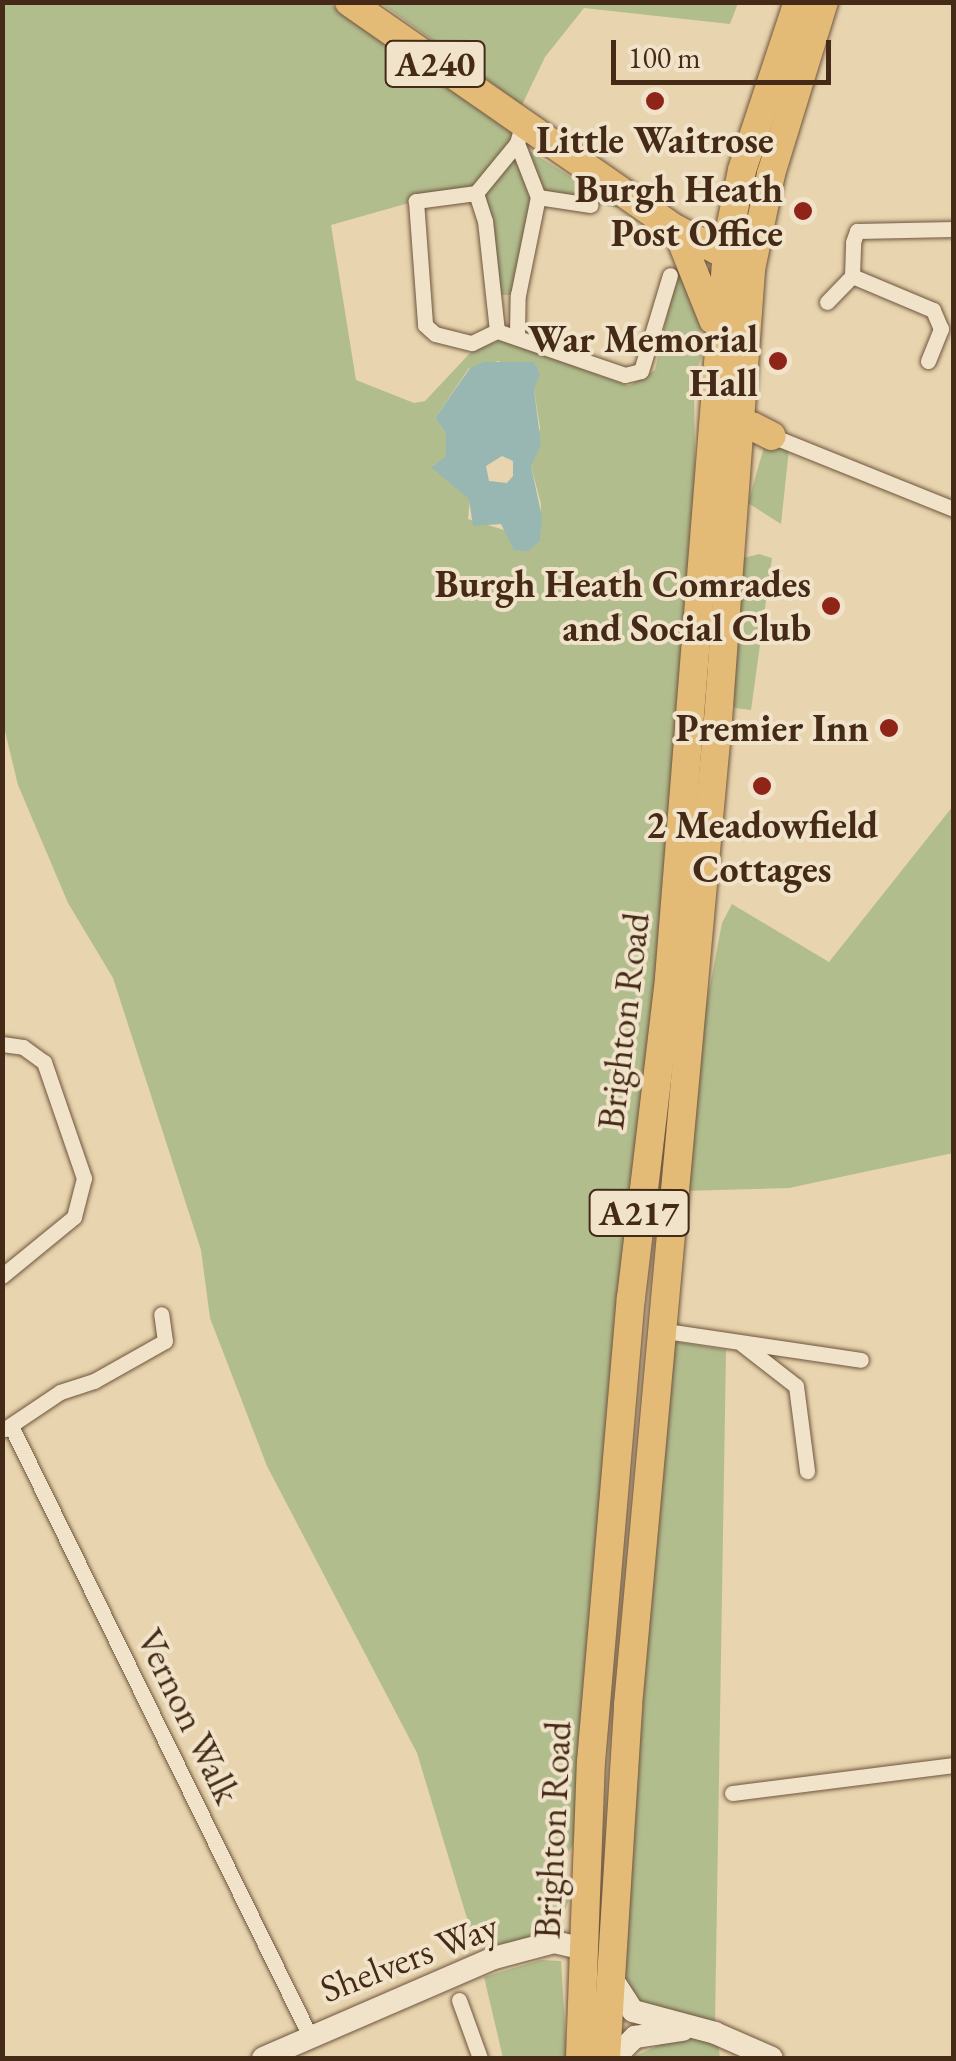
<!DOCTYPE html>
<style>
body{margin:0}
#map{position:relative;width:956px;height:2061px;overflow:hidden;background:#e8d4ae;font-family:"EB Garamond",serif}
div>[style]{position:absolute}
.green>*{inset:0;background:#b2bd8e}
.water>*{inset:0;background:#98b7b2}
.roads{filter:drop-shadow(0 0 2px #6e553d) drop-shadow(0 0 2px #6e553d)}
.street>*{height:15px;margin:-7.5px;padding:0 7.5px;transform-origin:7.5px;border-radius:7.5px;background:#f0e3ca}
.secondary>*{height:22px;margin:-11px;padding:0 11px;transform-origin:11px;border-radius:11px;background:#f0e3ca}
.highway>*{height:28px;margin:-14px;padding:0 14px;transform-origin:14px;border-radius:14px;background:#e4ba77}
.dots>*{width:28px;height:28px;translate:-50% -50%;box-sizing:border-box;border:5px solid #f0e3ca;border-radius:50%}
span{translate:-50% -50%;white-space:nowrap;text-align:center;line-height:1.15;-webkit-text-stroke:8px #f0e3ca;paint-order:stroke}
.shield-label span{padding:2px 8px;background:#f0e3ca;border:2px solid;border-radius:8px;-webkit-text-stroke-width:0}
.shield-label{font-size:35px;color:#452b17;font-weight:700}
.poi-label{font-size:38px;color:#452b17;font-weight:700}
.right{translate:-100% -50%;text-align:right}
.street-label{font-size:38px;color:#452b17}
.frame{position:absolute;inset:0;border:5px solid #452b17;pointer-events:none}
.scale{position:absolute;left:611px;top:40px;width:220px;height:45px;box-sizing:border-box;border:5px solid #452b17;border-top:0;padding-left:12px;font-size:30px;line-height:35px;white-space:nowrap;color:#452b17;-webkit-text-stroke:8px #f0e3ca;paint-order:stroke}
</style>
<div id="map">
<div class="green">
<i style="clip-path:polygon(evenodd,2px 3px,328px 3px,512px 131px,517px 143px,620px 208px,539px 198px,518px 295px,496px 295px,475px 193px,416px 201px,331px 225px,356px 380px,414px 403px,425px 401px,472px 351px,501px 340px,629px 386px,655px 370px,680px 256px,698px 290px,703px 351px,694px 380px,695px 469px,666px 885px,573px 1845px,563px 1860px,569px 1900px,561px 1920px,536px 1938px,476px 1948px,417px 1753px,267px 1466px,210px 1318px,201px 1250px,113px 978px,68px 903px,18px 785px,2px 719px,2px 3px,499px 361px,534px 389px,540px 428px,531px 466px,541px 504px,540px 541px,468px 519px,470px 499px,432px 466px,446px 457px,446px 433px,435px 418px,469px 368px,499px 361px)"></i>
<i style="clip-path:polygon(381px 3px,738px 3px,730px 24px,584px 8px,545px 57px,522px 105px)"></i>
<i style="clip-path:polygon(771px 445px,789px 449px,781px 524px,748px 503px,764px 447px)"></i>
<i style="clip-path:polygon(759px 554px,772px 558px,751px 710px,735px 708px,727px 694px,736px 560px)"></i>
<i style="clip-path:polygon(953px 806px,953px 1153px,789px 1188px,683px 1191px,691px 1085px,722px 923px,732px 904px,829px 962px)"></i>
<i style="clip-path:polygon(670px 1341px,726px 1350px,715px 2023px,633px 1999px,622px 1981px)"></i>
<i style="clip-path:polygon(541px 1960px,561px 1961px,567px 2058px,503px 2058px,484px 1977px)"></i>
<i style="clip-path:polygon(699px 2037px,718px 2042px,720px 2058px,630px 2058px,667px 2042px)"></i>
</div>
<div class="water">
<i style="clip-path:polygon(evenodd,484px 362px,534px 362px,540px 374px,534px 389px,541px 445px,531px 466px,542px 517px,540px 541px,528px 551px,514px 550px,501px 524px,473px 526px,469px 499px,431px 467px,446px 456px,446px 433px,435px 418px,470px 368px,484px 362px,502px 456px,513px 461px,513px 476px,507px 483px,489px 481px,486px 466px,502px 456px)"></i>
</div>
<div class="roads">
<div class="street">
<i style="left:476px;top:193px;width:65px;rotate:-50.6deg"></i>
<i style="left:538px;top:197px;width:53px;rotate:8.7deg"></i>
<i style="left:827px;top:302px;width:36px;rotate:-46deg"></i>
<i style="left:497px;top:331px;width:111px;rotate:-96.2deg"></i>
<i style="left:485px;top:221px;width:29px;rotate:-108deg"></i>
<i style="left:476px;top:193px;width:61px;rotate:172.4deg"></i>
<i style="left:416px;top:201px;width:124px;rotate:85.8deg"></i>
<i style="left:425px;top:325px;width:13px;rotate:42deg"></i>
<i style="left:435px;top:334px;width:38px;rotate:14deg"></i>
<i style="left:472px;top:343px;width:28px;rotate:-26deg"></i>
<i style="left:497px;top:331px;width:135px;rotate:19deg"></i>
<i style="left:625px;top:375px;width:16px;rotate:-14deg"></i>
<i style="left:641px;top:371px;width:100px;rotate:-73.2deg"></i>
<i style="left:517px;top:334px;width:39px;rotate:-89deg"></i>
<i style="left:518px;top:295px;width:100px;rotate:-78.5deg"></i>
<i style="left:538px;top:197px;width:58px;rotate:-111.3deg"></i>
<i style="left:517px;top:143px;width:19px;rotate:-74deg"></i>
<i style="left:928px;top:361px;width:35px;rotate:-68deg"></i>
<i style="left:941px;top:329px;width:21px;rotate:-113deg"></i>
<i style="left:933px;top:310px;width:88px;rotate:-157.2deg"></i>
<i style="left:852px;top:276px;width:34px;rotate:-88deg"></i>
<i style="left:853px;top:242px;width:12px;rotate:-70deg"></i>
<i style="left:857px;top:231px;width:97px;rotate:-1.2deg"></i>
<i style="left:772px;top:436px;width:196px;rotate:21.9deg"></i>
<i style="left:2px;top:1044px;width:21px;rotate:8deg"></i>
<i style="left:23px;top:1047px;width:26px;rotate:36deg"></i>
<i style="left:44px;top:1062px;width:123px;rotate:71deg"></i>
<i style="left:84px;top:1178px;width:40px;rotate:104.4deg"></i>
<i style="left:74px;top:1217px;width:93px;rotate:140.7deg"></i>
<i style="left:659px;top:1330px;width:204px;rotate:8.4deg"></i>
<i style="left:742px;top:1344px;width:68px;rotate:37.9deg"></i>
<i style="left:796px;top:1386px;width:86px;rotate:82.6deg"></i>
<i style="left:11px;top:1426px;width:677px;rotate:63.89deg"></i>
<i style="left:5px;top:1429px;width:66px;rotate:-33.9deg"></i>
<i style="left:60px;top:1392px;width:36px;rotate:-18deg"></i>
<i style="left:94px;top:1381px;width:81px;rotate:-29.4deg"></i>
<i style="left:165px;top:1341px;width:27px;rotate:-98deg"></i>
<i style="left:732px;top:1793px;width:224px;rotate:-7.2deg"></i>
<i style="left:459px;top:2000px;width:62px;rotate:70.1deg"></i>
</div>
<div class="secondary">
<i style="left:609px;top:1974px;width:44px;rotate:57deg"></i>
<i style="left:633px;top:2011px;width:85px;rotate:15deg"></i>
<i style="left:715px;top:2033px;width:62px;rotate:23.7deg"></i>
<i style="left:263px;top:2058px;width:252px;rotate:-23.4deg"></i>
<i style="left:494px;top:1958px;width:62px;rotate:-14.9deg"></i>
<i style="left:554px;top:1942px;width:31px;rotate:13deg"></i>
<i style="left:614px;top:2058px;width:30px;rotate:-45deg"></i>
<i style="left:635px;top:2037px;width:48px;rotate:-8.5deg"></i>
</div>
<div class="highway">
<i style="left:349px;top:2px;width:398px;rotate:34.8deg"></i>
<i style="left:676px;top:229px;width:74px;rotate:27.3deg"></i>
<i style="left:677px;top:230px;width:97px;rotate:68.2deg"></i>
<i style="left:725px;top:431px;width:27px;rotate:-10deg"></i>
<i style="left:752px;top:426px;width:22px;rotate:27deg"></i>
<i style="left:580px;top:2058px;width:296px;rotate:-87.9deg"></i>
<i style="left:591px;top:1762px;width:466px;rotate:-85.1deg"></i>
<i style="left:631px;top:1298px;width:322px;rotate:-83.2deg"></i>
<i style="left:669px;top:978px;width:741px;rotate:-85.44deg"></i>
<i style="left:728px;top:239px;width:70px;rotate:-78.5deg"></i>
<i style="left:742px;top:170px;width:177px;rotate:-71.6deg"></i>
<i style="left:606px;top:2058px;width:354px;rotate:-86.4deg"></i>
<i style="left:628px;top:1705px;width:989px;rotate:-84.78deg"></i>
<i style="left:718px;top:720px;width:452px;rotate:-85.8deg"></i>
<i style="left:751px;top:269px;width:97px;rotate:-78.1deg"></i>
<i style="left:771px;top:174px;width:180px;rotate:-72.9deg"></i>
</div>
</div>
<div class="dots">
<i style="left:655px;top:101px;background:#8f2418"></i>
<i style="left:803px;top:211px;background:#8f2418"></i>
<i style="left:778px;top:361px;background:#8f2418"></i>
<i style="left:831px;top:606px;background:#8f2418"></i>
<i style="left:889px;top:728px;background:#8f2418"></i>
<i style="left:762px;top:786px;background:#8f2418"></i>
</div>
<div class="shield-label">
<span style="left:435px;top:64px">A240</span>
<span style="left:639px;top:1213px">A217</span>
</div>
<div class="poi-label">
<span style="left:655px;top:140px">Little Waitrose</span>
<span class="right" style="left:783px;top:211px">Burgh Heath<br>Post Office</span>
<span class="right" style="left:758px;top:361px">War Memorial<br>Hall</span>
<span class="right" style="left:811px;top:606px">Burgh Heath Comrades<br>and Social Club</span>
<span class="right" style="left:869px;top:728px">Premier Inn</span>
<span style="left:762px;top:847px">2 Meadowfield<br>Cottages</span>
</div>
<div class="street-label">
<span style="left:623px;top:1021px;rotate:-83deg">Brighton Road</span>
<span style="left:189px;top:1716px;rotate:64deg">Vernon Walk</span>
<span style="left:552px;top:1830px;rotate:-87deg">Brighton Road</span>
<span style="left:409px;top:1957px;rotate:-21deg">Shelvers Way</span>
</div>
<div class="frame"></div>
<div class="scale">100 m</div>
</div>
